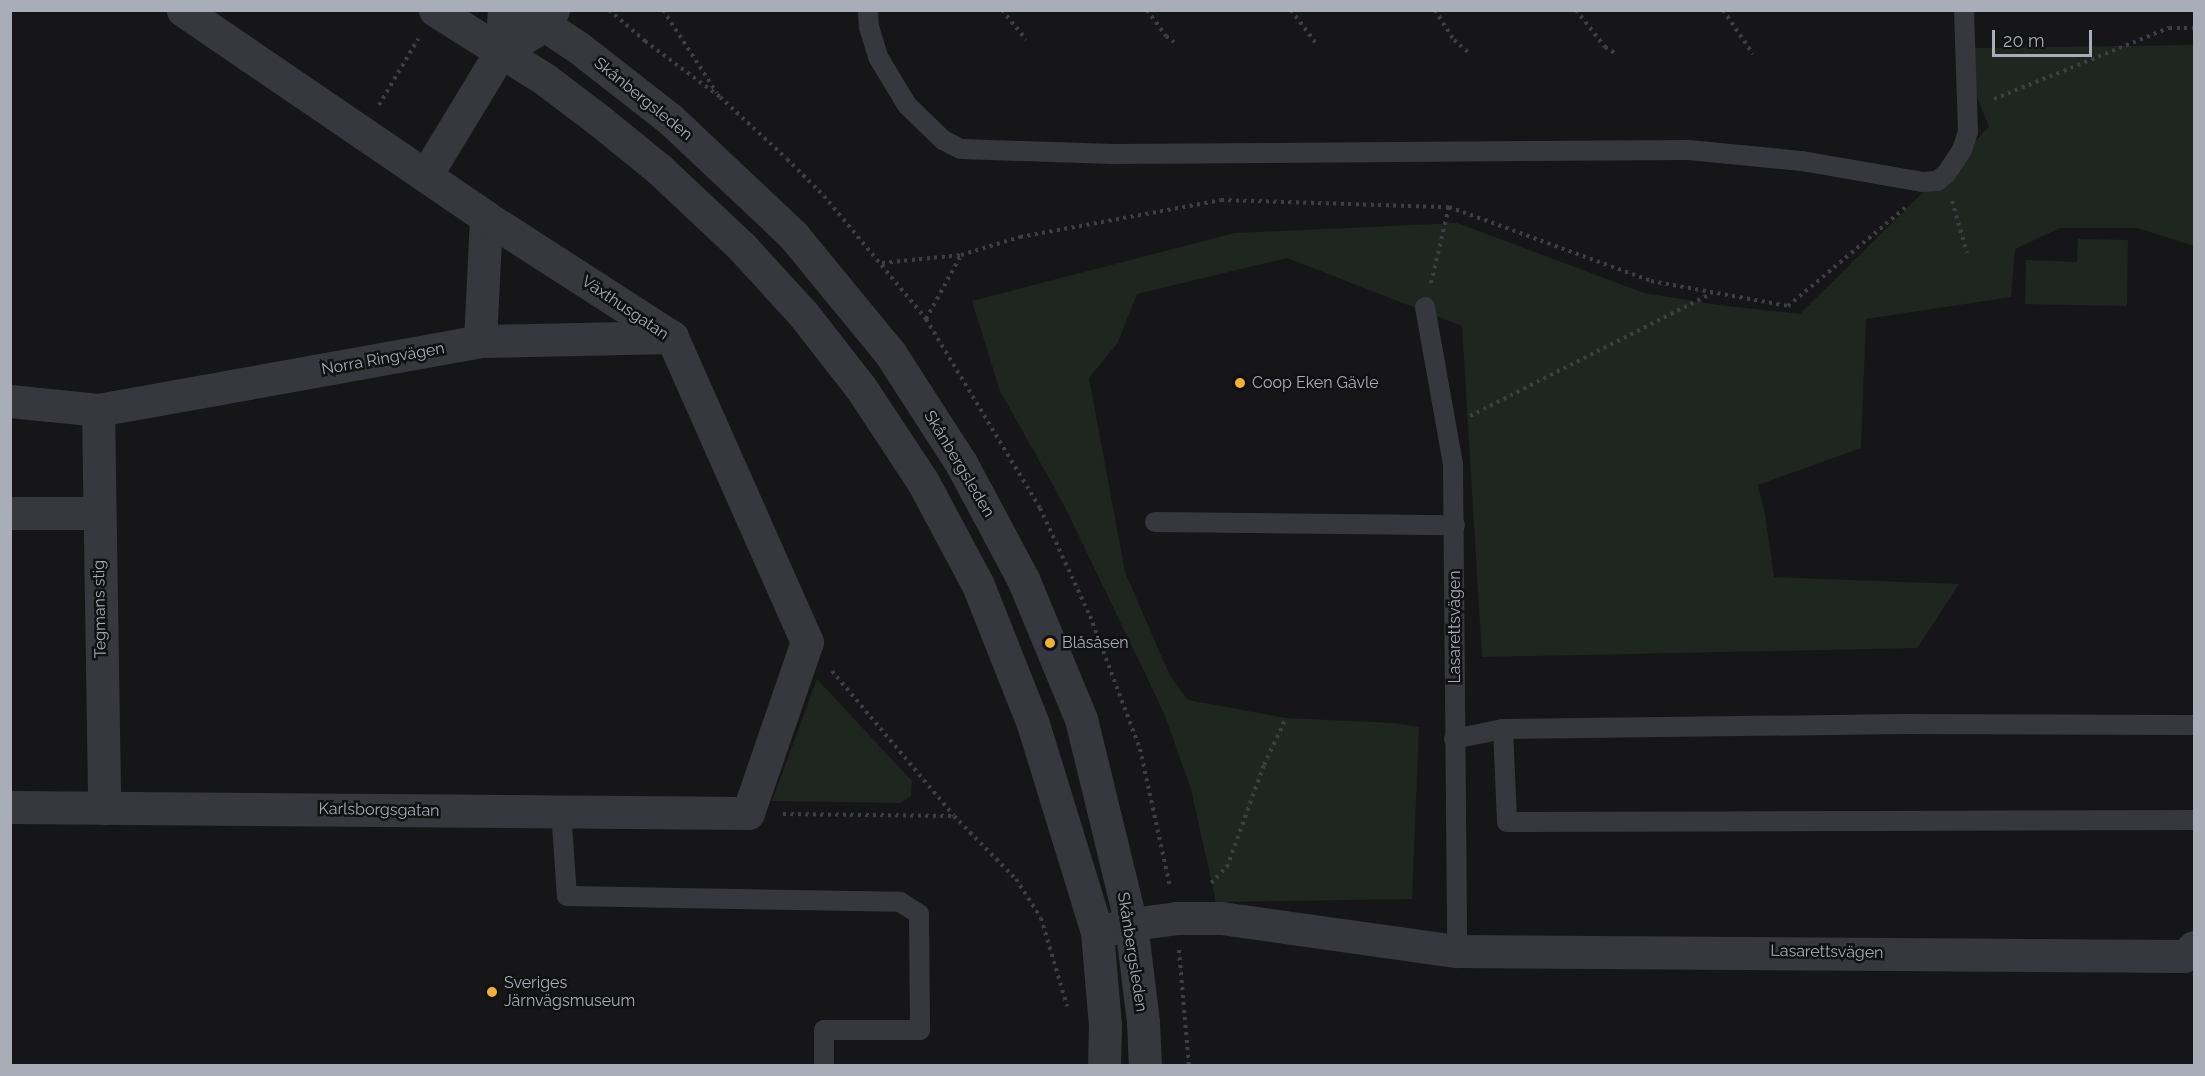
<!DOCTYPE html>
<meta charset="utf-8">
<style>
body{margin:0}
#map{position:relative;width:2205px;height:1076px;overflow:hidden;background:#161618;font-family:Raleway,sans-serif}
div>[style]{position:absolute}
.green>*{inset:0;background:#1e261f}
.path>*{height:4px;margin-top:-2px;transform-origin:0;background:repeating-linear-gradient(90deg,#3d3f44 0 3px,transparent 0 7.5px)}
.service>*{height:20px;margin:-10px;padding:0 10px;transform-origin:10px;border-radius:10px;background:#37383d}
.minor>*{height:33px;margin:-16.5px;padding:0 16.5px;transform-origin:16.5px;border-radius:16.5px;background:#37383d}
.tertiary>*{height:33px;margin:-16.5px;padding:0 16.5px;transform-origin:16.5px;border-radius:16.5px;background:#37383d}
.dots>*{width:16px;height:16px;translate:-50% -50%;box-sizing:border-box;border:3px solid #111113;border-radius:50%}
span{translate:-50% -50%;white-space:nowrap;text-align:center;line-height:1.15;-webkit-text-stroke:5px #111113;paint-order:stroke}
.street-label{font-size:16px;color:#a8adb8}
.poi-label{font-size:16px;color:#a8adb8}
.left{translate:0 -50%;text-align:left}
.frame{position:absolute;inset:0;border:12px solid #a8adb8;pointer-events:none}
.scale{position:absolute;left:1992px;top:30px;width:100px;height:27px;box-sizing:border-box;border:3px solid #a8adb8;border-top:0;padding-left:8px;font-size:18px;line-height:21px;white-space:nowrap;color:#a8adb8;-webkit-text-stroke:4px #111113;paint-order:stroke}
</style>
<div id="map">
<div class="green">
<i style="clip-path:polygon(2194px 45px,2194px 246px,2138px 228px,2060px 228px,2015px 249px,2011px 297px,1866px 319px,1861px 448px,1758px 485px,1765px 514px,1774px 577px,1959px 584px,1917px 648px,1482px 657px,1462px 326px,1287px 258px,1137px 294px,1117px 344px,1089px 378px,1125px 572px,1170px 676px,1188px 700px,1286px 718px,1393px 723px,1419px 727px,1412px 899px,1216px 902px,1191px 789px,1164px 713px,1063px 503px,1000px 391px,972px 301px,1235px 233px,1457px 223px,1644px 293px,1718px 305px,1800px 314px,1989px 127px,1975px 91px,1975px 48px)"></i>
<i style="clip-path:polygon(2078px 239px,2128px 240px,2127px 306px,2025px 304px,2026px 260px,2077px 262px)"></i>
<i style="clip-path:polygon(817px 679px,912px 781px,911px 796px,900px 803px,772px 801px)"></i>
</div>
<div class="path">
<i style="left:609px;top:10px;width:48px;rotate:40.7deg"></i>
<i style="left:645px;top:41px;width:94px;rotate:36.7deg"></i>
<i style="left:720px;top:97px;width:91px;rotate:42.8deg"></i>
<i style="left:787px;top:159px;width:52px;rotate:45deg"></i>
<i style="left:824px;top:196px;width:160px;rotate:50.3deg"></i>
<i style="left:926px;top:319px;width:221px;rotate:58.9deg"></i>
<i style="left:1040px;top:508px;width:119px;rotate:65.2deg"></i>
<i style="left:1090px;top:616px;width:142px;rotate:69.4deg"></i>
<i style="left:1140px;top:749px;width:141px;rotate:77.7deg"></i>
<i style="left:663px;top:10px;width:99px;rotate:57deg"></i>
<i style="left:1002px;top:10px;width:38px;rotate:51deg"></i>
<i style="left:1147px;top:10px;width:32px;rotate:54deg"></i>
<i style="left:1166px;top:36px;width:10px;rotate:37deg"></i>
<i style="left:1291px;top:10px;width:45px;rotate:53.1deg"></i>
<i style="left:1435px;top:10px;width:36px;rotate:58deg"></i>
<i style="left:1454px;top:40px;width:18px;rotate:41deg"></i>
<i style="left:1576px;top:10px;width:47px;rotate:51.9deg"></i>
<i style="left:1605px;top:47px;width:12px;rotate:31deg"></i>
<i style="left:1723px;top:10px;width:53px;rotate:55.7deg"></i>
<i style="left:1994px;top:99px;width:189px;rotate:-22.1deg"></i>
<i style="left:2169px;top:28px;width:25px"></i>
<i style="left:379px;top:105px;width:77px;rotate:-59.4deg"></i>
<i style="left:1952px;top:201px;width:54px;rotate:73.9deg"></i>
<i style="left:882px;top:263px;width:79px;rotate:-5.8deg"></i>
<i style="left:961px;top:255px;width:62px;rotate:-17deg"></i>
<i style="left:1020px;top:237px;width:204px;rotate:-10.4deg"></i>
<i style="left:1221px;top:200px;width:228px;rotate:1.8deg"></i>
<i style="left:1449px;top:207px;width:215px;rotate:20.1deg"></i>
<i style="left:1651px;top:281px;width:139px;rotate:10.3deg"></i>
<i style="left:1788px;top:306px;width:154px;rotate:-40deg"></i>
<i style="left:1431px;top:283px;width:78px;rotate:-76.7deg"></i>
<i style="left:926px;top:319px;width:73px;rotate:-61.3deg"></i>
<i style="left:1470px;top:416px;width:271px;rotate:-26.9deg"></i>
<i style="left:832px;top:671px;width:189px;rotate:49.9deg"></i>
<i style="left:954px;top:816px;width:88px;rotate:45.5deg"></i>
<i style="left:1016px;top:879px;width:46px;rotate:57.3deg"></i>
<i style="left:1041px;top:918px;width:92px;rotate:73.5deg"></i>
<i style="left:783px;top:814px;width:170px;rotate:0.7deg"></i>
<i style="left:1211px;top:883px;width:23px;rotate:-45deg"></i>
<i style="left:1227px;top:867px;width:109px;rotate:-70.1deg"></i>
<i style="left:1264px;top:765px;width:52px;rotate:-64.9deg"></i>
<i style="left:1179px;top:950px;width:116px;rotate:85.1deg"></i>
</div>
<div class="service">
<i style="left:868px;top:10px;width:17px;rotate:87deg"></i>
<i style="left:869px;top:27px;width:31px;rotate:73deg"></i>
<i style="left:878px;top:57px;width:56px;rotate:58.9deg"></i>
<i style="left:907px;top:105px;width:50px;rotate:44.2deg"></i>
<i style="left:943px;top:140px;width:20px;rotate:27deg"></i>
<i style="left:961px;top:149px;width:151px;rotate:1.9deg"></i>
<i style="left:1112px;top:154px;width:577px;rotate:-0.4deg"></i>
<i style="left:1689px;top:150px;width:114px;rotate:5.6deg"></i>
<i style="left:1802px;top:161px;width:122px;rotate:9.9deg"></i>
<i style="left:1922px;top:182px;width:15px;rotate:-4deg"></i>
<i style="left:1937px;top:181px;width:11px;rotate:-38deg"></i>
<i style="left:1946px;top:174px;width:29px;rotate:-56deg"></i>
<i style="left:1962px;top:150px;width:20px;rotate:-72deg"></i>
<i style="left:1968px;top:131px;width:121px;rotate:-91.9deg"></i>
<i style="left:1425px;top:307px;width:159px;rotate:79.9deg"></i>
<i style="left:1453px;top:464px;width:487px;rotate:89.5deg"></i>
<i style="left:1155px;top:522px;width:300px;rotate:0.6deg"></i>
<i style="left:1503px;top:729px;width:93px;rotate:87.5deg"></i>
<i style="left:1507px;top:822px;width:687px;rotate:-0.17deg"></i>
<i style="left:1454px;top:739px;width:50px;rotate:-11.5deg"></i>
<i style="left:1503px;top:729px;width:400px;rotate:-0.7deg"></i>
<i style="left:1903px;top:724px;width:291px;rotate:0.2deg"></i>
<i style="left:561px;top:811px;width:85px;rotate:86deg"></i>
<i style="left:567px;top:896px;width:333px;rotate:1deg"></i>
<i style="left:900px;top:902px;width:22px;rotate:32deg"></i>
<i style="left:919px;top:914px;width:116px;rotate:89.5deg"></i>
<i style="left:920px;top:1030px;width:96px;rotate:180deg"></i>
<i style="left:824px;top:1030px;width:36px;rotate:90deg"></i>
</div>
<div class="minor">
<i style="left:501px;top:51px;width:51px;rotate:-30.6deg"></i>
<i style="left:545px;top:25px;width:17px;rotate:-62deg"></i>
<i style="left:426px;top:175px;width:145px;rotate:-58.8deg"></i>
<i style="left:501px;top:51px;width:41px;rotate:-85.8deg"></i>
<i style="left:480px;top:341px;width:124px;rotate:-87.2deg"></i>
<i style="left:10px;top:401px;width:88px;rotate:5.8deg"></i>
<i style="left:98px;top:410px;width:388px;rotate:-10.2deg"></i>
<i style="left:480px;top:341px;width:192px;rotate:-1.2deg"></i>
<i style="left:98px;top:410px;width:398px;rotate:89.1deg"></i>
<i style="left:10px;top:513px;width:89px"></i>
<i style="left:10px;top:807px;width:738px;rotate:0.47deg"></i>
<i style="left:748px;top:813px;width:181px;rotate:-71deg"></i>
<i style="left:807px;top:642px;width:334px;rotate:-113.9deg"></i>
<i style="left:672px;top:337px;width:221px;rotate:-147.2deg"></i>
<i style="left:486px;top:217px;width:367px;rotate:-145.7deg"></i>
<i style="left:1097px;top:932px;width:35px;rotate:-13deg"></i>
<i style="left:1131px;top:924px;width:46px;rotate:-7.4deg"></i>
<i style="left:1177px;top:918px;width:44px"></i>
<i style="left:1221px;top:918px;width:238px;rotate:8deg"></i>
<i style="left:1457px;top:951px;width:727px;rotate:0.39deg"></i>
<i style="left:2184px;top:956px;width:13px;rotate:-42deg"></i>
</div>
<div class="tertiary">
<i style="left:435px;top:10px;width:131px;rotate:32.2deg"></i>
<i style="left:546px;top:80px;width:68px;rotate:37.2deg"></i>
<i style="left:600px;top:121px;width:76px;rotate:39.1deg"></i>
<i style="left:659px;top:169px;width:112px;rotate:43.2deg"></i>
<i style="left:741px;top:246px;width:93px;rotate:47.6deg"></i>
<i style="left:804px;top:315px;width:93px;rotate:52deg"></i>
<i style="left:861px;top:388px;width:113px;rotate:56.6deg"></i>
<i style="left:923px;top:482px;width:117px;rotate:61.9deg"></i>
<i style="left:978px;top:585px;width:149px;rotate:68.4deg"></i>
<i style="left:1033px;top:724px;width:218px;rotate:72.9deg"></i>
<i style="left:1097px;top:932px;width:93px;rotate:85.1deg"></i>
<i style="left:1105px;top:1025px;width:41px;rotate:91.4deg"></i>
<i style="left:522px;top:10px;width:69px;rotate:33.7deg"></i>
<i style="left:579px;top:48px;width:115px;rotate:38deg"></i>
<i style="left:670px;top:119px;width:169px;rotate:43.3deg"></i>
<i style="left:793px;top:235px;width:153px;rotate:50.6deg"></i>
<i style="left:890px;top:353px;width:131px;rotate:57.2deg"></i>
<i style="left:961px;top:463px;width:132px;rotate:61.9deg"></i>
<i style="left:1023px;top:579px;width:152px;rotate:67.5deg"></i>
<i style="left:1081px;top:719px;width:211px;rotate:76.3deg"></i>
<i style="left:1131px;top:924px;width:99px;rotate:83deg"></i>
<i style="left:1143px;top:1022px;width:44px;rotate:87.4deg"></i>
</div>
<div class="dots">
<i style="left:1240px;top:383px;background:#f2b134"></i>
<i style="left:1050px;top:643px;background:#f2b134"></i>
<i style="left:492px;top:992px;background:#f2b134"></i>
</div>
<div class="street-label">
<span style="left:643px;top:99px;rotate:39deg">Skånbergsleden</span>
<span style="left:625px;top:308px;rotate:34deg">Växthusgatan</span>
<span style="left:383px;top:359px;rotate:-10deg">Norra Ringvägen</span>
<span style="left:959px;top:464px;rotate:59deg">Skånbergsleden</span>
<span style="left:100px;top:609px;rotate:-91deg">Tegmans stig</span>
<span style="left:1455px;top:627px;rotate:-90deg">Lasarettsvägen</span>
<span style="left:379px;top:810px;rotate:1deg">Karlsborgsgatan</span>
<span style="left:1132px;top:952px;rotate:81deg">Skånbergsleden</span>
<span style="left:1827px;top:952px;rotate:1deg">Lasarettsvägen</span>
</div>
<div class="poi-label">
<span class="left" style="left:1252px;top:383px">Coop Eken Gävle</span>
<span class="left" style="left:1062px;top:643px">Blåsåsen</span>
<span class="left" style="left:504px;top:992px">Sveriges<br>Järnvägsmuseum</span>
</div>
<div class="frame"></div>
<div class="scale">20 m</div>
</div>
